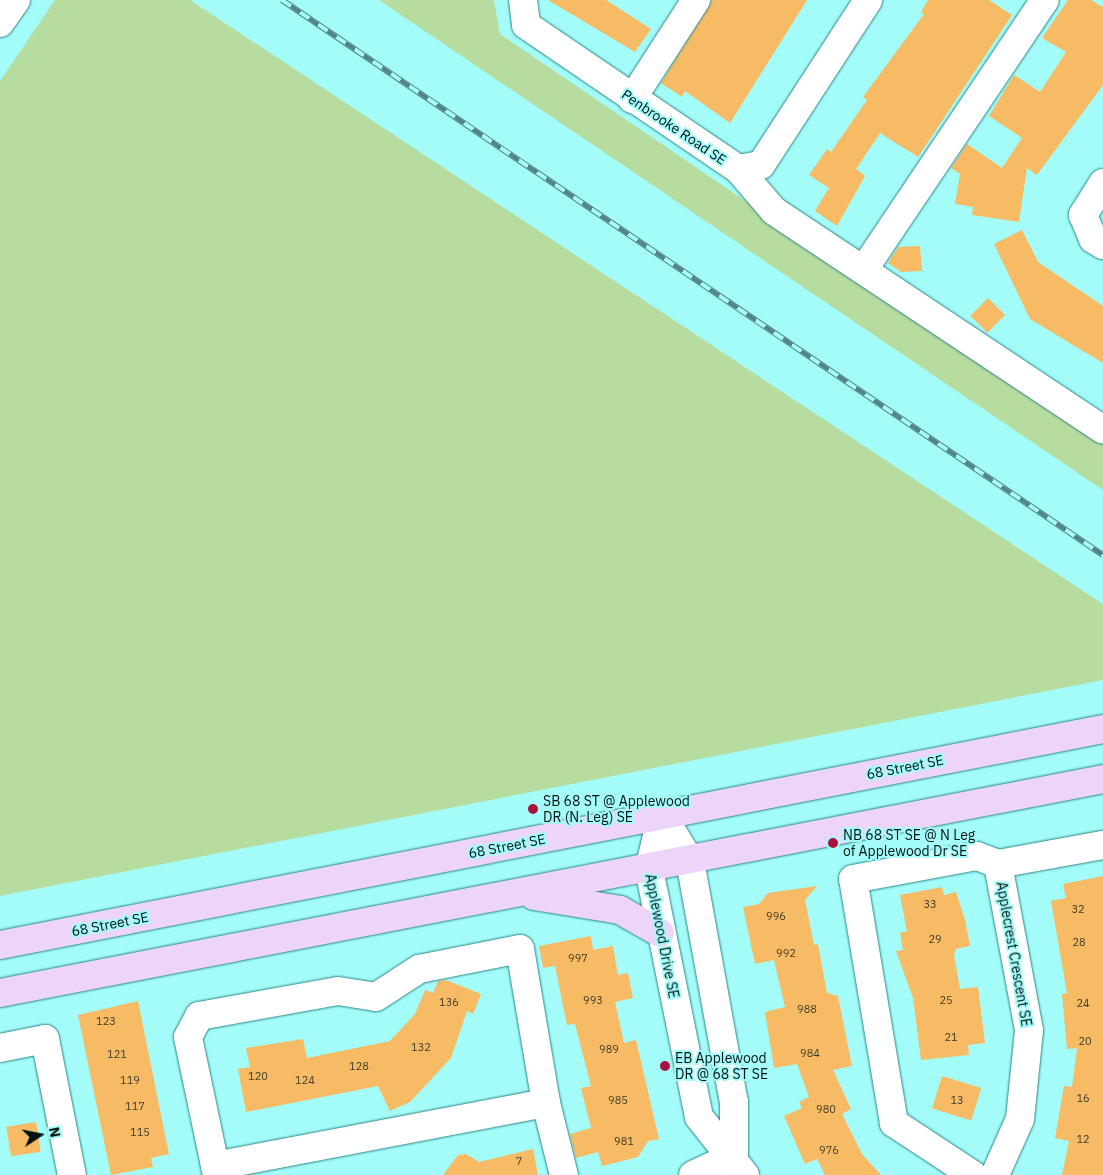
<!DOCTYPE html>
<style>
body{margin:0}
#map{position:relative;width:1103px;height:1175px;overflow:hidden;background:#a4fcf9;font-family:"IBM Plex Sans",sans-serif}
div>[style]{position:absolute}
.green>*{inset:0;background:#b7dc9f}
.building>*{inset:0;background:#f7ba65;transform-origin:0 0}
.roads{filter:drop-shadow(0 0 1px #298685) drop-shadow(0 0 1px #298685)}
.minor>*{height:28px;margin:-14px;padding:0 14px;transform-origin:14px;border-radius:14px;background:#fff}
.major>*{height:28px;margin:-14px;padding:0 14px;transform-origin:14px;border-radius:14px;background:#edd5fa}
.rail>*{height:5.5px;margin-top:-2.75px;transform-origin:0;background:repeating-linear-gradient(90deg,#a4fcf9 0 11px,#518584 0 22px);box-sizing:border-box;border-block:1px solid #518584}
.dots>*{width:14px;height:14px;translate:-50% -50%;box-sizing:border-box;border:2px solid #a4fcf9;border-radius:50%}
span{translate:-50% -50%;white-space:nowrap;text-align:center;line-height:1.15;-webkit-text-stroke:4px #a4fcf9;paint-order:stroke}
.number-label{font-size:11px;color:#3e3c27}
.number-label span{-webkit-text-stroke-width:0}
.street-label{font-size:14px;color:#001212}
.poi-label{font-size:14px;color:#001212}
.left{translate:0 -50%;text-align:left}
.north{position:absolute;left:15px;top:1110px;width:50px;height:50px;-webkit-text-stroke:4px #a4fcf9;paint-order:stroke;rotate:79deg;font-size:14px;font-weight:700;line-height:20px;text-align:center;color:#001212}
.north::after{content:'';display:block;margin:auto;width:18px;height:22px;background:#001212;clip-path:polygon(50% 0,100% 100%,50% 72%,0 100%)}
</style>
<div id="map">
<div class="green">
<i style="clip-path:polygon(55px 0,190px 0,1103px 604px,1103px 680px,0 896px,0 81px)"></i>
<i style="clip-path:polygon(379px 0,494px 0,500px 34px,1103px 444px,1103px 490px)"></i>
</div>
<div class="building">
<i style="clip-path:polygon(548px 0,606px 0,651px 29px,635px 52px)"></i>
<i style="clip-path:polygon(712px 0,807px 0,730px 123px,685px 91px,682px 97px,661px 83px)"></i>
<i style="clip-path:polygon(928px 0,989px 0,1012px 15px,918px 157px,880px 133px,856px 169px,865px 176px,837px 226px,815px 211px,829px 188px,809px 175px,827px 149px,831px 152px,867px 100px,863px 97px,924px 14px,921px 12px)"></i>
<i style="clip-path:polygon(1068px 0,1091px 0,1103px 7px,1103px 85px,1037px 175px,1027px 168px,1019px 222px,972px 215px,973px 207px,955px 204px,960px 174px,951px 168px,967px 144px,1002px 168px,1022px 138px,989px 116px,1014px 75px,1040px 92px,1066px 52px,1042px 38px)"></i>
<i style="clip-path:polygon(1022px 230px,1038px 262px,1103px 306px,1103px 363px,1030px 319px,994px 244px)"></i>
<i style="clip-path:polygon(920px 246px,922px 271px,901px 272px,888px 263px,898px 247px)"></i>
<i style="left:988px;top:298px;width:24px;height:25px;rotate:45deg"></i>
<i style="clip-path:polygon(1103px 876px,1103px 1175px,1062px 1175px,1069px 1141px,1055px 1138px,1064px 1086px,1072px 1087px,1077px 1048px,1067px 1049px,1062px 994px,1067px 993px,1051px 901px,1066px 898px,1063px 884px)"></i>
<i style="clip-path:polygon(817px 886px,805px 900px,814px 945px,818px 944px,827px 993px,838px 996px,852px 1066px,833px 1070px,851px 1109px,842px 1114px,862px 1154px,881px 1175px,825px 1175px,817px 1159px,805px 1164px,784px 1116px,802px 1108px,799px 1102px,809px 1097px,797px 1064px,774px 1068px,765px 1012px,785px 1007px,774px 960px,755px 964px,743px 907px,759px 904px,768px 893px)"></i>
<i style="clip-path:polygon(942px 887px,944px 895px,956px 892px,965px 920px,970px 946px,956px 949px,954px 955px,960px 989px,978px 987px,985px 1043px,968px 1045px,969px 1055px,921px 1060px,913px 998px,896px 951px,903px 950px,900px 933px,907px 931px,900px 895px)"></i>
<i style="clip-path:polygon(591px 936px,593px 950px,613px 946px,618px 975px,628px 973px,633px 998px,615px 1002px,624px 1043px,636px 1040px,659px 1139px,648px 1141px,638px 1157px,602px 1166px,598px 1152px,576px 1158px,570px 1134px,591px 1128px,581px 1088px,591px 1086px,575px 1024px,567px 1025px,555px 966px,543px 968px,539px 946px)"></i>
<i style="clip-path:polygon(446px 980px,481px 994px,473px 1014px,467px 1011px,451px 1058px,410px 1102px,390px 1111px,378px 1086px,246px 1112px,238px 1069px,250px 1067px,246px 1048px,303px 1039px,307px 1058px,390px 1041px,415px 1014px,425px 990px,433px 993px,438px 981px)"></i>
<i style="clip-path:polygon(138px 1001px,169px 1154px,151px 1158px,153px 1167px,111px 1175px,78px 1015px)"></i>
<i style="left:942px;top:1076px;width:41px;height:34px;rotate:17deg"></i>
<i style="left:36px;top:1122px;width:30px;height:30px;rotate:81deg"></i>
<i style="clip-path:polygon(533px 1149px,538px 1175px,443px 1175px,458px 1155px,466px 1154px,479px 1162px)"></i>
</div>
<div class="roads">
<div class="minor">
<i style="left:523px;top:0;width:25px;rotate:83deg"></i>
<i style="left:526px;top:25px;width:256px;rotate:34.2deg"></i>
<i style="left:738px;top:169px;width:23px;rotate:-10deg"></i>
<i style="left:761px;top:165px;width:197px;rotate:-57deg"></i>
<i style="left:0;top:23px;width:28px;rotate:-55deg"></i>
<i style="left:632px;top:99px;width:118px;rotate:-57.1deg"></i>
<i style="left:738px;top:169px;width:55px;rotate:49.4deg"></i>
<i style="left:774px;top:211px;width:395px;rotate:33.6deg"></i>
<i style="left:1103px;top:183px;width:38px;rotate:122deg"></i>
<i style="left:1083px;top:215px;width:26px;rotate:67deg"></i>
<i style="left:1093px;top:239px;width:12px;rotate:31deg"></i>
<i style="left:864px;top:269px;width:324px;rotate:-56.1deg"></i>
<i style="left:662px;top:815px;width:56px;rotate:103.5deg"></i>
<i style="left:649px;top:869px;width:253px;rotate:78.6deg"></i>
<i style="left:699px;top:1117px;width:74px;rotate:51.6deg"></i>
<i style="left:662px;top:815px;width:54px;rotate:58.7deg"></i>
<i style="left:690px;top:861px;width:245px;rotate:79.7deg"></i>
<i style="left:734px;top:1102px;width:54px;rotate:90deg"></i>
<i style="left:0;top:1048px;width:46px;rotate:-11.3deg"></i>
<i style="left:45px;top:1039px;width:139px;rotate:78.8deg"></i>
<i style="left:215px;top:1166px;width:337px;rotate:-10.8deg"></i>
<i style="left:217px;top:1175px;width:141px;rotate:-101.9deg"></i>
<i style="left:188px;top:1037px;width:24px;rotate:-62deg"></i>
<i style="left:199px;top:1016px;width:141px;rotate:-10.2deg"></i>
<i style="left:338px;top:991px;width:38px;rotate:9deg"></i>
<i style="left:376px;top:997px;width:51px;rotate:-33.1deg"></i>
<i style="left:419px;top:969px;width:103px;rotate:-11.2deg"></i>
<i style="left:520px;top:949px;width:156px;rotate:80.4deg"></i>
<i style="left:546px;top:1103px;width:74px;rotate:76deg"></i>
<i style="left:693px;top:1175px;width:45px;rotate:-24.9deg"></i>
<i style="left:973px;top:1175px;width:95px;rotate:-146.6deg"></i>
<i style="left:894px;top:1123px;width:247px;rotate:-99.5deg"></i>
<i style="left:853px;top:879px;width:126px;rotate:-10.5deg"></i>
<i style="left:977px;top:856px;width:22px;rotate:21deg"></i>
<i style="left:995px;top:1175px;width:61px;rotate:-65.9deg"></i>
<i style="left:1020px;top:1119px;width:89px;rotate:-84.2deg"></i>
<i style="left:1029px;top:1030px;width:169px;rotate:-100.6deg"></i>
<i style="left:998px;top:864px;width:107px;rotate:-10.3deg"></i>
</div>
<div class="major">
<i style="left:534px;top:896px;width:87px;rotate:9.2deg"></i>
<i style="left:620px;top:910px;width:46px;rotate:29.9deg"></i>
<i style="left:0;top:945px;width:1124px;rotate:-11.08deg"></i>
<i style="left:0;top:993px;width:1124px;rotate:-10.98deg"></i>
</div>
</div>
<div class="rail">
<i style="left:282px;top:0;width:991px;rotate:34.06deg"></i>
</div>
<div class="dots">
<i style="left:533px;top:809px;background:#a9123d"></i>
<i style="left:833px;top:843px;background:#a9123d"></i>
<i style="left:665px;top:1066px;background:#a9123d"></i>
</div>
<div class="number-label">
<span style="left:930px;top:904px">33</span>
<span style="left:1078px;top:909px">32</span>
<span style="left:776px;top:916px">996</span>
<span style="left:935px;top:939px">29</span>
<span style="left:1079px;top:942px">28</span>
<span style="left:786px;top:953px">992</span>
<span style="left:578px;top:958px">997</span>
<span style="left:593px;top:1000px">993</span>
<span style="left:946px;top:1000px">25</span>
<span style="left:449px;top:1002px">136</span>
<span style="left:1083px;top:1003px">24</span>
<span style="left:807px;top:1009px">988</span>
<span style="left:106px;top:1021px">123</span>
<span style="left:951px;top:1037px">21</span>
<span style="left:1085px;top:1041px">20</span>
<span style="left:421px;top:1047px">132</span>
<span style="left:609px;top:1049px">989</span>
<span style="left:810px;top:1053px">984</span>
<span style="left:117px;top:1054px">121</span>
<span style="left:359px;top:1066px">128</span>
<span style="left:258px;top:1076px">120</span>
<span style="left:130px;top:1080px">119</span>
<span style="left:305px;top:1080px">124</span>
<span style="left:1083px;top:1098px">16</span>
<span style="left:618px;top:1100px">985</span>
<span style="left:957px;top:1100px">13</span>
<span style="left:135px;top:1106px">117</span>
<span style="left:826px;top:1109px">980</span>
<span style="left:140px;top:1132px">115</span>
<span style="left:1083px;top:1139px">12</span>
<span style="left:624px;top:1141px">981</span>
<span style="left:829px;top:1150px">976</span>
<span style="left:519px;top:1161px">7</span>
</div>
<div class="street-label">
<span style="left:674px;top:127px;rotate:34deg">Penbrooke Road SE</span>
<span style="left:905px;top:767px;rotate:-11deg">68 Street SE</span>
<span style="left:507px;top:846px;rotate:-11deg">68 Street SE</span>
<span style="left:110px;top:924px;rotate:-11deg">68 Street SE</span>
<span style="left:662px;top:936px;rotate:79deg">Applewood Drive SE</span>
<span style="left:1014px;top:954px;rotate:80deg">Applecrest Crescent SE</span>
</div>
<div class="poi-label">
<span class="left" style="left:543px;top:809px">SB 68 ST @ Applewood<br>DR (N. Leg) SE</span>
<span class="left" style="left:843px;top:843px">NB 68 ST SE @ N Leg<br>of Applewood Dr SE</span>
<span class="left" style="left:675px;top:1066px">EB Applewood<br>DR @ 68 ST SE</span>
</div>
<div class="north">N</div>
</div>
